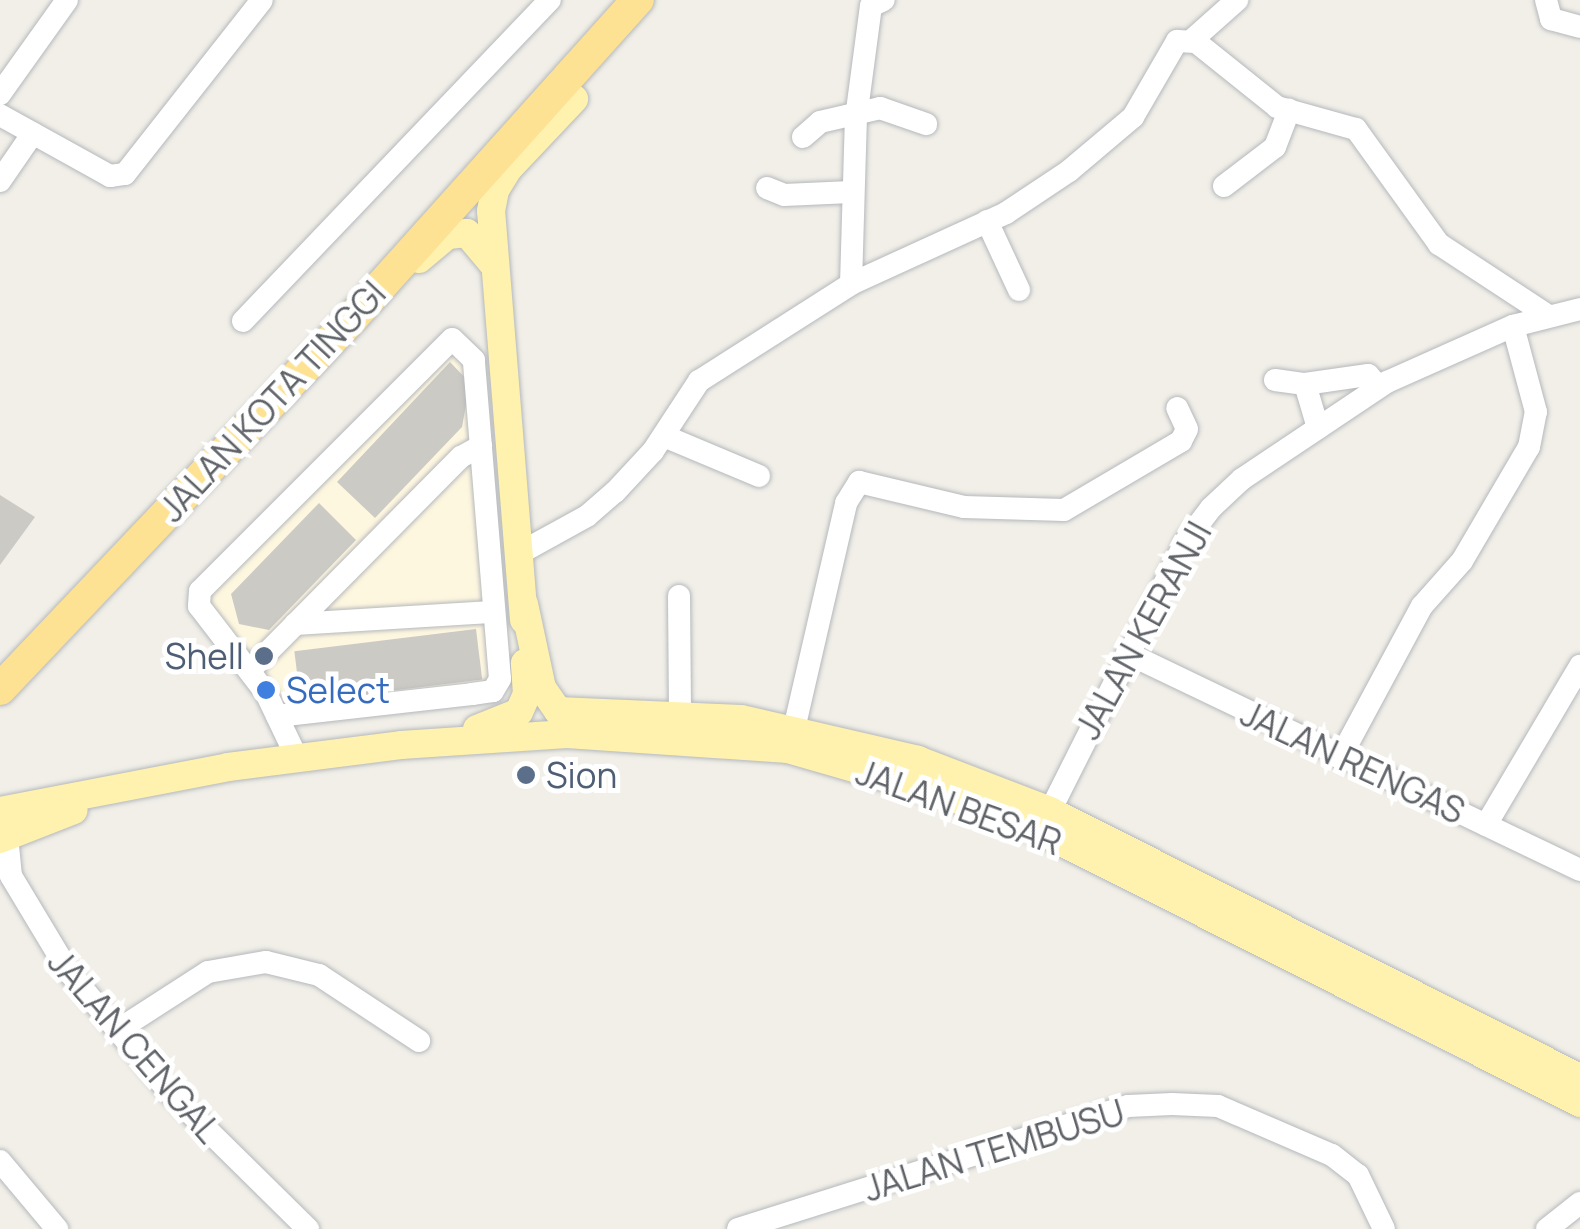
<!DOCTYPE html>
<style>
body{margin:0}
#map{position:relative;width:1580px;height:1229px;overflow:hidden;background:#f1efe8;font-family:Manrope,sans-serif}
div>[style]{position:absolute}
.commercial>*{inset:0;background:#fef7e0}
.building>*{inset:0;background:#cccac5;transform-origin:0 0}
.roads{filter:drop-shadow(0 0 2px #b5b8bc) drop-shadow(0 0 2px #b5b8bc)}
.minor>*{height:22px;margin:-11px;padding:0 11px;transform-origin:11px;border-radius:11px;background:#fff}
.major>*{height:28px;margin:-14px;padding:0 14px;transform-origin:14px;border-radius:14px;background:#fff2af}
.highway>*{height:32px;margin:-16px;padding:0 16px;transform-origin:16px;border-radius:16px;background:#fde293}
.dots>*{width:28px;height:28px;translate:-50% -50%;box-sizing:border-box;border:5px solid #fff;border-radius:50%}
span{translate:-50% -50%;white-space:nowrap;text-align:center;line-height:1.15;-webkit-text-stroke:10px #fff;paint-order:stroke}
.street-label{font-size:35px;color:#5f6368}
.service-label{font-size:35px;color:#4e5e75}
.right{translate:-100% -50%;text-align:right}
.left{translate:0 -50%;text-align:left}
.shop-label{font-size:35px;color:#366cbe}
</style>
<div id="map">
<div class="commercial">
<i style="clip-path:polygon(468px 342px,505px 678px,275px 722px,196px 587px,437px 343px)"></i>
</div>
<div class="building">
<i style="clip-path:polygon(450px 362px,470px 383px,462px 427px,375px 518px,337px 482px)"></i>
<i style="clip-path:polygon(0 495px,35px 517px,0 565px)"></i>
<i style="clip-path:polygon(319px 503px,356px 540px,269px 630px,239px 624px,231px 594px)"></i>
<i style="left:476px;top:629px;width:51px;height:183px;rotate:83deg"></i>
</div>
<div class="roads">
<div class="minor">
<i style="left:1546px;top:0;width:20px;rotate:75deg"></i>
<i style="left:1551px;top:19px;width:30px;rotate:15deg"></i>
<i style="left:1191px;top:41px;width:62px;rotate:-41.7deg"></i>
<i style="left:0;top:94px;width:115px;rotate:-54.5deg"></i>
<i style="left:0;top:115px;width:126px;rotate:29deg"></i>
<i style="left:110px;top:176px;width:15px;rotate:-8deg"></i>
<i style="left:125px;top:174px;width:221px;rotate:-51.8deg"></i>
<i style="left:803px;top:137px;width:23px;rotate:-41deg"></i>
<i style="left:820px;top:122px;width:62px;rotate:-13.1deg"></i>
<i style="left:880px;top:108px;width:49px;rotate:19.2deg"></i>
<i style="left:0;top:181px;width:58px;rotate:-55.5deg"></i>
<i style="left:1224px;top:186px;width:64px;rotate:-37.4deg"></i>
<i style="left:1275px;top:147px;width:40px;rotate:-69deg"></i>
<i style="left:767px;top:188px;width:18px;rotate:22deg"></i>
<i style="left:784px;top:195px;width:67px;rotate:-2.6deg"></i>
<i style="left:987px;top:221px;width:76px;rotate:65.1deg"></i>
<i style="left:851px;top:284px;width:166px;rotate:-88.3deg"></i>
<i style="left:856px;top:118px;width:113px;rotate:-82.4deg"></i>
<i style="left:871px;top:6px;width:14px;rotate:-25deg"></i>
<i style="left:243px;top:321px;width:444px;rotate:-46.3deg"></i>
<i style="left:1275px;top:380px;width:30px;rotate:8deg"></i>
<i style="left:1305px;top:384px;width:64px;rotate:-8.1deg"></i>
<i style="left:1368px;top:375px;width:16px;rotate:47deg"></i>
<i style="left:1305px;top:384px;width:46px;rotate:73.5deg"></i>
<i style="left:664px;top:436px;width:103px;rotate:22.8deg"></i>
<i style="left:518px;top:554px;width:79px;rotate:-28.8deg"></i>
<i style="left:587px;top:516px;width:37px;rotate:-41deg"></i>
<i style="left:615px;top:492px;width:56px;rotate:-47.2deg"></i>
<i style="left:653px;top:451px;width:84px;rotate:-56.7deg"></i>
<i style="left:699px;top:381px;width:180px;rotate:-32.5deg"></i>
<i style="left:851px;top:284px;width:170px;rotate:-24.6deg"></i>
<i style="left:1006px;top:213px;width:76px;rotate:-33.7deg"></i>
<i style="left:1069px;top:171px;width:84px;rotate:-40.2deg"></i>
<i style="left:1133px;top:117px;width:88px;rotate:-59.9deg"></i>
<i style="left:1177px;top:41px;width:19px;rotate:3deg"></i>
<i style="left:1196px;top:42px;width:104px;rotate:38.7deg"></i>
<i style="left:1277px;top:107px;width:82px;rotate:15.6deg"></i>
<i style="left:1356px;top:129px;width:142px;rotate:54.2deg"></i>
<i style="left:1439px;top:244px;width:129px;rotate:33.3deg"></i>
<i style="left:679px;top:596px;width:118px;rotate:89.5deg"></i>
<i style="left:295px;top:624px;width:199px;rotate:-3.5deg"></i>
<i style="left:1127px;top:653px;width:502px;rotate:25.6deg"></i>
<i style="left:250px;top:670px;width:300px;rotate:-45.3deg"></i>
<i style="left:461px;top:457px;width:23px;rotate:-29deg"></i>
<i style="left:277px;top:716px;width:196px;rotate:-6.4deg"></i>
<i style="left:472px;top:694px;width:21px;rotate:-8deg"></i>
<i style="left:493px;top:691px;width:14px;rotate:-60deg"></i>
<i style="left:500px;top:679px;width:320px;rotate:-94.7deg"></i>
<i style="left:474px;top:360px;width:30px;rotate:-136deg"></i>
<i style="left:452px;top:339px;width:356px;rotate:135deg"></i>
<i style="left:200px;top:591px;width:15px;rotate:94deg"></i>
<i style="left:199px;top:606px;width:110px;rotate:52.4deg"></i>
<i style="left:266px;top:693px;width:70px;rotate:64.5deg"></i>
<i style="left:794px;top:729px;width:232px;rotate:-77deg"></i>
<i style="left:846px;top:503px;width:25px;rotate:-58deg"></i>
<i style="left:859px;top:482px;width:108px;rotate:13.4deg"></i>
<i style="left:964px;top:507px;width:100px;rotate:1.7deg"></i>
<i style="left:1064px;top:510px;width:136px;rotate:-30.5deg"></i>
<i style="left:1181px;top:441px;width:13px;rotate:-63deg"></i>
<i style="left:1187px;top:429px;width:23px;rotate:-115deg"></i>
<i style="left:1340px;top:758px;width:173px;rotate:-61.7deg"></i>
<i style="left:1422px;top:606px;width:60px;rotate:-48.4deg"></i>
<i style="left:1462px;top:561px;width:132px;rotate:-59.6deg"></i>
<i style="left:1529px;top:447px;width:36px;rotate:-79deg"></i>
<i style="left:1536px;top:412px;width:89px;rotate:-105deg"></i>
<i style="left:1050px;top:811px;width:302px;rotate:-63.3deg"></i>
<i style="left:1186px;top:541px;width:41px;rotate:-52.9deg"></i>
<i style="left:1211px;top:508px;width:42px;rotate:-43.1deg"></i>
<i style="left:1242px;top:479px;width:174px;rotate:-33.8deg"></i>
<i style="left:1387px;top:382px;width:138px;rotate:-24deg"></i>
<i style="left:1513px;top:326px;width:69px;rotate:-14.2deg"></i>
<i style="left:1486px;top:825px;width:185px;rotate:-59.4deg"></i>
<i style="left:7px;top:836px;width:40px;rotate:84.3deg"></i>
<i style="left:11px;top:876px;width:111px;rotate:59deg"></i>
<i style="left:68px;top:971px;width:159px;rotate:50.1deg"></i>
<i style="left:170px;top:1093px;width:194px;rotate:44.6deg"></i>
<i style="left:118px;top:1030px;width:107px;rotate:-32.8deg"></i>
<i style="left:208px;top:972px;width:59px;rotate:-9.8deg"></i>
<i style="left:266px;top:962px;width:55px;rotate:13.8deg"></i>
<i style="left:319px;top:975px;width:120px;rotate:33.4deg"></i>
<i style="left:0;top:1161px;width:89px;rotate:50deg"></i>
<i style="left:738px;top:1229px;width:409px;rotate:-17.5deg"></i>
<i style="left:1128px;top:1106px;width:44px;rotate:-2.6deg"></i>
<i style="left:1172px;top:1104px;width:46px;rotate:2.5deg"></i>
<i style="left:1218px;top:1106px;width:124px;rotate:23.3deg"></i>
<i style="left:1332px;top:1155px;width:33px;rotate:38deg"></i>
<i style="left:1358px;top:1175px;width:60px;rotate:64.3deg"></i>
<i style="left:1547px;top:1229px;width:42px;rotate:-38.2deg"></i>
</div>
<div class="major">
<i style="left:419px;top:259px;width:38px;rotate:-40deg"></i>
<i style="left:448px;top:235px;width:19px;rotate:-6deg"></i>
<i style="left:467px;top:233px;width:39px;rotate:50deg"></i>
<i style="left:524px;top:604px;width:86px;rotate:77.9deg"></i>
<i style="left:542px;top:688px;width:28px;rotate:55deg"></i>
<i style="left:558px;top:711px;width:183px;rotate:2.5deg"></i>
<i style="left:741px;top:719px;width:182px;rotate:13deg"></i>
<i style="left:918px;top:760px;width:142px;rotate:21.1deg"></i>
<i style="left:1050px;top:811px;width:593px;rotate:26.74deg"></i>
<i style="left:524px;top:620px;width:410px;rotate:-94.6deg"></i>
<i style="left:491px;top:211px;width:21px;rotate:-79deg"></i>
<i style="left:495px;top:190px;width:26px;rotate:-58deg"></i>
<i style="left:509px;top:168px;width:95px;rotate:-46.7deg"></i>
<i style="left:477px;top:729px;width:45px;rotate:-22deg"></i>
<i style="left:519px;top:712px;width:20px;rotate:-66deg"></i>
<i style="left:527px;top:694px;width:31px;rotate:-94deg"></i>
<i style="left:0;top:811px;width:232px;rotate:-10.9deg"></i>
<i style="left:228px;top:767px;width:174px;rotate:-7.2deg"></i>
<i style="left:401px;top:745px;width:166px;rotate:-3.8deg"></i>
<i style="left:567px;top:734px;width:222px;rotate:3.9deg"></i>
<i style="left:788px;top:749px;width:158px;rotate:16.1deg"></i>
<i style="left:940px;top:793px;width:107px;rotate:20.8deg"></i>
<i style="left:1040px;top:831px;width:605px;rotate:26.73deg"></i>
<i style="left:0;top:839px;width:79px;rotate:-21.4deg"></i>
</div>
<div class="highway">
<i style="left:0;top:689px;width:514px;rotate:-46.5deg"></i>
<i style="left:354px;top:316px;width:425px;rotate:-48.1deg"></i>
</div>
</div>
<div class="dots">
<i style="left:264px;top:656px;background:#5c6f8a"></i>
<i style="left:266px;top:690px;background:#3f7fe0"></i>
<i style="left:526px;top:775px;background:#5c6f8a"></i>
</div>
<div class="street-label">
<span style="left:272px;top:401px;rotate:-47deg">JALAN KOTA TINGGI</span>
<span style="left:1143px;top:630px;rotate:-61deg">JALAN KERANJI</span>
<span style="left:1353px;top:762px;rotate:25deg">JALAN RENGAS</span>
<span style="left:959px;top:807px;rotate:20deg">JALAN BESAR</span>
<span style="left:135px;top:1046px;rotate:49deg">JALAN CENGAL</span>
<span style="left:994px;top:1150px;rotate:-17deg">JALAN TEMBUSU</span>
</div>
<div class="service-label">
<span class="right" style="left:244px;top:656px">Shell</span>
<span class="left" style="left:546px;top:775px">Sion</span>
</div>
<div class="shop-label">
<span class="left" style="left:286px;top:690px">Select</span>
</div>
</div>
